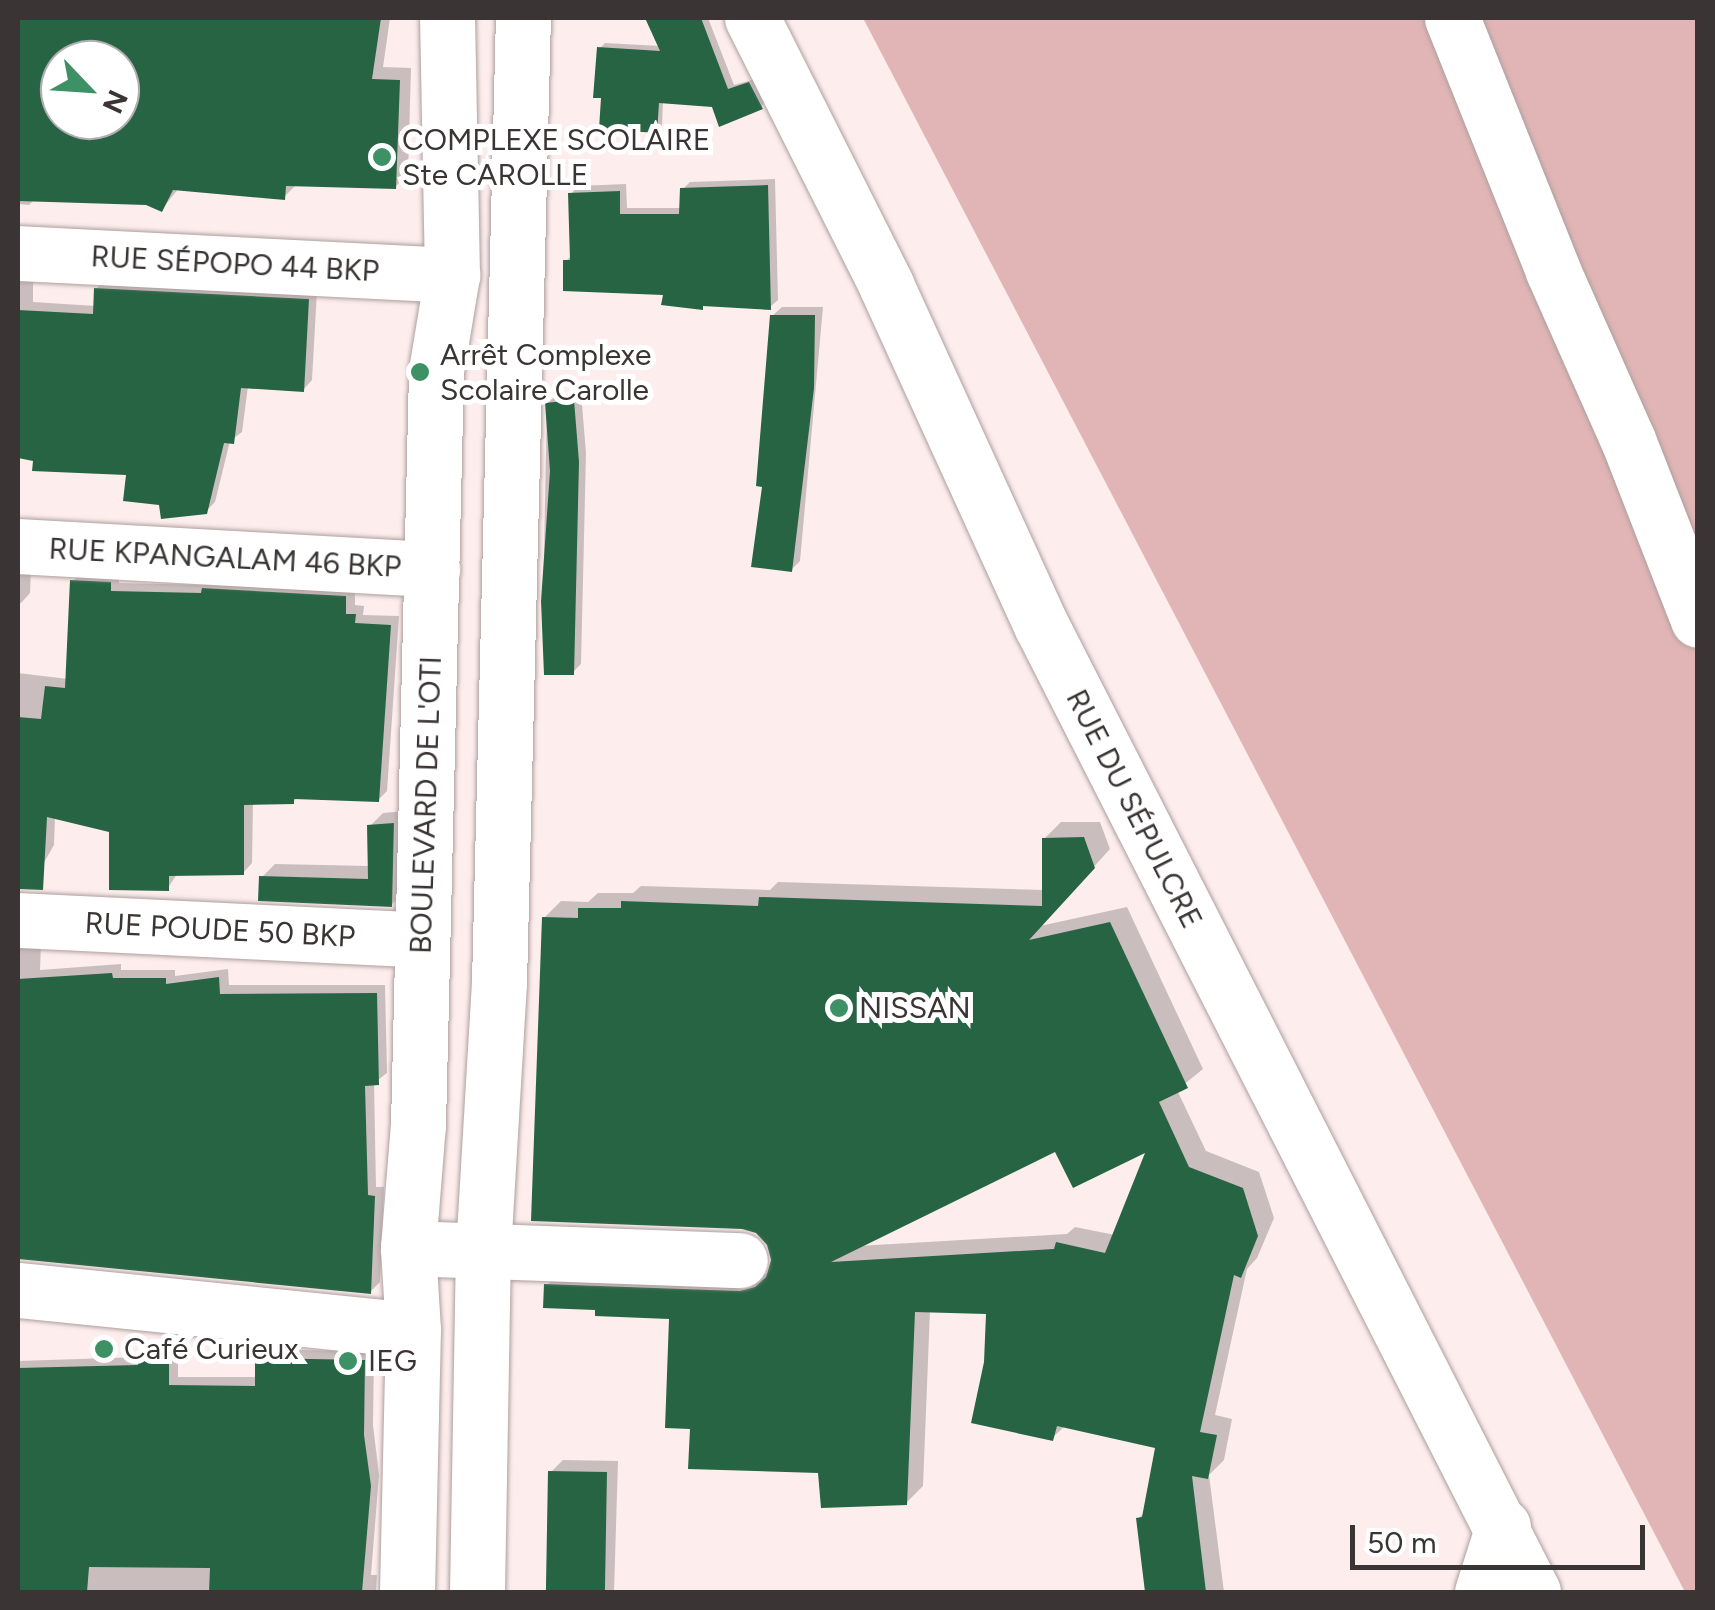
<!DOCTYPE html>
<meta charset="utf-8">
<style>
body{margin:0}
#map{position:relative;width:1715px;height:1610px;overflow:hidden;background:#fdeded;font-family:Figtree,sans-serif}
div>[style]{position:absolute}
.green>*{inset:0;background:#e1b5b5}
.shadow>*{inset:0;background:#0003}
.building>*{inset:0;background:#276443;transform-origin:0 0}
.roads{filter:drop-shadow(0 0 2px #ad9f9e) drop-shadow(0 0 2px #ad9f9e)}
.minor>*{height:55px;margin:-27.5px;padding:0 27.5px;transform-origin:27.5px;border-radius:27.5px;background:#fff}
.major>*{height:55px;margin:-27.5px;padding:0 27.5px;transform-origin:27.5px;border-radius:27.5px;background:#fff}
.dots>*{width:28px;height:28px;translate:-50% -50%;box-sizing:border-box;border:5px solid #fff;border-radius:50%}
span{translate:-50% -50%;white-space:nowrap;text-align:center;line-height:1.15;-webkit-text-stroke:10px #fff;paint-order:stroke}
.poi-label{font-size:30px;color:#3a3434}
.left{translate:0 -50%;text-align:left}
.street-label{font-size:30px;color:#3a3434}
.frame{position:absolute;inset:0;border:20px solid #3a3434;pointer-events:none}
.north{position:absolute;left:40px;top:40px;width:100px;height:100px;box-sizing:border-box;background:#fff;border:2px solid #b0aeae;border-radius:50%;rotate:115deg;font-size:28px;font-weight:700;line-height:40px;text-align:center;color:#3a3434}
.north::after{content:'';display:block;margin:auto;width:35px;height:45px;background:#3d9164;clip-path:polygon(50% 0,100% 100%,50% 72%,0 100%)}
.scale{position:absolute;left:1350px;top:1525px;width:295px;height:45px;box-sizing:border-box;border:5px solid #3a3434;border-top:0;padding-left:12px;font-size:30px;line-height:35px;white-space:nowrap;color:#3a3434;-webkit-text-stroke:8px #fff;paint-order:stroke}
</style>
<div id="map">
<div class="green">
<i style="clip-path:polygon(863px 18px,1697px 18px,1697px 1592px,1685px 1592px)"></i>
</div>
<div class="shadow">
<i style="clip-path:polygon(evenodd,18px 18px,390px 18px,383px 67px,411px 68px,408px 174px,395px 187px,297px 184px,284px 197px,179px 188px,162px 209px,147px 202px,35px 199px,29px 205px,18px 204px,18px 18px,60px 60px,120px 60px,120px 120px,60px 120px,60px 60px)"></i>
<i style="clip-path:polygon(648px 18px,708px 18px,734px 85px,755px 79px,766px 101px,761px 107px,663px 101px,662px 125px,656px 130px,600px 48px,605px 43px,660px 46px)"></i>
<i style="clip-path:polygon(775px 179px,778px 300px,770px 307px,665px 292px,566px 261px,573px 254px,571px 194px,578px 186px,626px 184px,627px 208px,682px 208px,682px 190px,690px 182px)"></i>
<i style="clip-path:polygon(105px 280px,317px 291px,312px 380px,303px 390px,248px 386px,242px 432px,230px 441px,215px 502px,206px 511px,162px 503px,128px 473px,18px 457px,18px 281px,33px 282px,33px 302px,96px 306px,96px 289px)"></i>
<i style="clip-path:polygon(782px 307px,823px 307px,800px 561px,791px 570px,764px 485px,772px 316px)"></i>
<i style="clip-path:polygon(581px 393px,586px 453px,581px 664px,573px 672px,543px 601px,547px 404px,555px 396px)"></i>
<i style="clip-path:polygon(18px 565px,31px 569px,30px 593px,21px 603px,18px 603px)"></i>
<i style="clip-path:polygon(82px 572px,119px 574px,119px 583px,208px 585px,214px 579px,355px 587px,355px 605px,364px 606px,363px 615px,399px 616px,387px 791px,378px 800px,298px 797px,293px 802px,253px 802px,252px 863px,243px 873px,177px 874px,168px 888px,112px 830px,55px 816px,54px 845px,34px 880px,18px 879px,18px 673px,68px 679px,73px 581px)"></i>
<i style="clip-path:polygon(406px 811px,404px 892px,391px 905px,262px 877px,275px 864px,370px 866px,370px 826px,383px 813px)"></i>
<i style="clip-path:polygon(evenodd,1061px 822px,1100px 822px,1110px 849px,1040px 926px,1127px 907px,1203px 1069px,1177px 1090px,1206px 1151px,1259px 1172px,1274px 1218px,1257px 1258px,1247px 1269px,1215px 1415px,1232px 1419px,1224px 1460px,1209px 1475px,1224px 1592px,1147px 1592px,1138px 1519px,1146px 1511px,1158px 1446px,1065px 1426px,1052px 1438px,987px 1363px,988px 1312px,930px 1310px,923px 1486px,906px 1503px,692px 1426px,672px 1317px,547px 1285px,563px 1269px,758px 1276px,771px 1272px,774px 1262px,770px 1245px,544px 918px,561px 901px,588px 902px,598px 893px,633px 893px,641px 886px,770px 890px,778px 882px,1044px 890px,1044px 839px,1061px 822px,1150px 1148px,1115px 1235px,1075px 1227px,1067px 1234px,858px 1246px,1056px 1149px,1150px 1148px)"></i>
<i style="clip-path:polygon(18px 939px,41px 943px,40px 970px,121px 964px,121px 970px,175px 970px,175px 976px,228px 969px,229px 985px,385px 985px,387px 1073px,374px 1083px,376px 1187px,384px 1187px,380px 1282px,370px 1292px,18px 1257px)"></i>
<i style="clip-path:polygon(150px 1346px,178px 1346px,178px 1377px,257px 1377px,257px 1359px,267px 1349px,374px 1352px,373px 1425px,379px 1475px,371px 1575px,377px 1575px,376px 1592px,18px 1592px,18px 1438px,96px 1436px,97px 1414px,18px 1405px,18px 1361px,140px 1357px)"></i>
<i style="clip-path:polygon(563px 1460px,618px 1461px,614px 1592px,547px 1592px,551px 1472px)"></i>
</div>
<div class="building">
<i style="clip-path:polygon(evenodd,18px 18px,381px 18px,372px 79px,400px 80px,396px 189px,286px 186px,285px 200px,173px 190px,162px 212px,146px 205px,18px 201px,18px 18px,60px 60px,120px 60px,120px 120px,60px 120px,60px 60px)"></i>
<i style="clip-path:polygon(645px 18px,701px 18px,728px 89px,749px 82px,763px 109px,719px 127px,712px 107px,659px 103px,657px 133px,599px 129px,601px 98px,593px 98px,597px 47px,660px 51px)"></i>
<i style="clip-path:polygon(768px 185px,771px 310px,703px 306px,703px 310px,661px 305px,663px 295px,563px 291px,563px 260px,570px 260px,568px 193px,620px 191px,620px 214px,679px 214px,680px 188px)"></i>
<i style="clip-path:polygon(94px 288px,309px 299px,304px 392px,241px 388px,234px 444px,224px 443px,207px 514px,161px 519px,159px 505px,123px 501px,126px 475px,32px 471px,33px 461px,18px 458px,18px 310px,93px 314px)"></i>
<i style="clip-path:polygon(770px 315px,815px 315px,814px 388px,792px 572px,751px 567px,762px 487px,756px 486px)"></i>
<i style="clip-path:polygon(574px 400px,579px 462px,574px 675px,544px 675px,541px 601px,550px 471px,545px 403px)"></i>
<i style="clip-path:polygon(70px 580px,111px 582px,111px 591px,201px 593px,202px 588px,346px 596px,346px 614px,356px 614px,355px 623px,391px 625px,379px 802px,294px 799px,294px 804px,244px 805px,244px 875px,169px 876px,169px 891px,109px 890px,109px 832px,47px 817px,43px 890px,18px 889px,18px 717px,41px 719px,45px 686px,65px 688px)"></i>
<i style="clip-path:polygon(394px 823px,392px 907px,258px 901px,259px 876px,368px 879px,367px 825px)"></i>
<i style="clip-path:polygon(evenodd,1084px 837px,1095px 868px,1029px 940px,1110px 922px,1188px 1088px,1159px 1102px,1189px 1167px,1243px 1188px,1258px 1236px,1241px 1278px,1234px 1275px,1200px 1432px,1217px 1435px,1208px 1479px,1192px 1476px,1206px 1592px,1145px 1592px,1136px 1518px,1142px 1517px,1155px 1448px,1057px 1426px,1053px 1441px,971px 1423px,984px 1362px,986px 1314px,915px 1312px,907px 1505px,821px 1508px,818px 1473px,688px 1469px,690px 1429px,665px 1428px,669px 1319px,595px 1316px,595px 1310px,543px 1308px,544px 1284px,740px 1291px,755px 1287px,766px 1277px,771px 1260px,767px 1245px,756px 1233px,742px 1229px,531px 1221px,542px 917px,578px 918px,578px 908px,621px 908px,621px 901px,758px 906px,759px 897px,1042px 906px,1042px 838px,1084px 837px,1055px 1152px,1073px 1188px,1145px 1153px,1105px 1253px,1056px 1242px,1054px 1249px,831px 1262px,1055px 1152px)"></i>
<i style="clip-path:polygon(112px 973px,113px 978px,166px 978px,166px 984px,219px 977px,220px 994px,377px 993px,379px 1085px,365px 1086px,368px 1195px,375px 1196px,371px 1294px,18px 1259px,18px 979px)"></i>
<i style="clip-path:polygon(138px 1355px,169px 1355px,169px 1385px,255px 1386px,255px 1358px,365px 1360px,364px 1435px,371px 1486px,362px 1592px,209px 1592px,210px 1568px,89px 1567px,87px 1592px,18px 1592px,18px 1368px,138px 1365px)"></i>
<i style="left:548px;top:1471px;width:59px;height:121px;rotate:1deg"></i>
</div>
<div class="roads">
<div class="minor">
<i style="left:752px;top:18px;width:299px;rotate:63.3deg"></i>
<i style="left:886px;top:285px;width:374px;rotate:65.5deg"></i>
<i style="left:1041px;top:625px;width:1085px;rotate:63.03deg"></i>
<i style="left:1452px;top:18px;width:272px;rotate:68.2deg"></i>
<i style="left:1553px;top:271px;width:185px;rotate:66.1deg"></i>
<i style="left:1628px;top:440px;width:193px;rotate:68.7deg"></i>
<i style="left:18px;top:253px;width:435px;rotate:2.9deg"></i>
<i style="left:18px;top:546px;width:415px;rotate:3.2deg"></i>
<i style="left:18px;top:920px;width:404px;rotate:2.8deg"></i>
<i style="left:408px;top:1248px;width:332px;rotate:2.1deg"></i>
<i style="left:18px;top:1290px;width:397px;rotate:5.8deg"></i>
<i style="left:1482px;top:1592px;width:69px;rotate:-72.3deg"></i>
</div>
<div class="major">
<i style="left:407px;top:1592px;width:262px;rotate:-88.7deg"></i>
<i style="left:413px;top:1330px;width:82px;rotate:-93.5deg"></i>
<i style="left:408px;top:1248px;width:123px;rotate:-85.4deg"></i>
<i style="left:418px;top:1125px;width:754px;rotate:-88.63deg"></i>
<i style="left:436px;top:371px;width:97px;rotate:-80.5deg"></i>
<i style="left:452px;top:275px;width:257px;rotate:-91.1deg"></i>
<i style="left:477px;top:1592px;width:341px;rotate:-89deg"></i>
<i style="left:483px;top:1251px;width:268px;rotate:-86.6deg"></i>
<i style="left:499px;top:983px;width:965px;rotate:-88.58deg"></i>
</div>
</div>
<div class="dots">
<i style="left:382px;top:157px;background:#3d9164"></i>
<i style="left:420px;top:372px;background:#3d9164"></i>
<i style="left:839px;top:1008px;background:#3d9164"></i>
<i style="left:104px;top:1349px;background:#3d9164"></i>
<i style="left:348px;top:1361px;background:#3d9164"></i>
</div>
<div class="poi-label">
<span class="left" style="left:402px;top:157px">COMPLEXE SCOLAIRE<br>Ste CAROLLE</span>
<span class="left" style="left:440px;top:372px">Arrêt Complexe<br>Scolaire Carolle</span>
<span class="left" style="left:859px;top:1008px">NISSAN</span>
<span class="left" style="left:124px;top:1349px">Café Curieux</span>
<span class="left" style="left:368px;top:1361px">IEG</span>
</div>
<div class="street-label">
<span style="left:235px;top:264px;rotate:3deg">RUE SÉPOPO 44 BKP</span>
<span style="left:225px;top:558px;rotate:3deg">RUE KPANGALAM 46 BKP</span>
<span style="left:426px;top:805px;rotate:-88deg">BOULEVARD DE L'OTI</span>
<span style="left:1134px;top:809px;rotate:63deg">RUE DU SÉPULCRE</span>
<span style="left:220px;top:930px;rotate:3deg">RUE POUDE 50 BKP</span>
</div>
<div class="frame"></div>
<div class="north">N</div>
<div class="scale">50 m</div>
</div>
